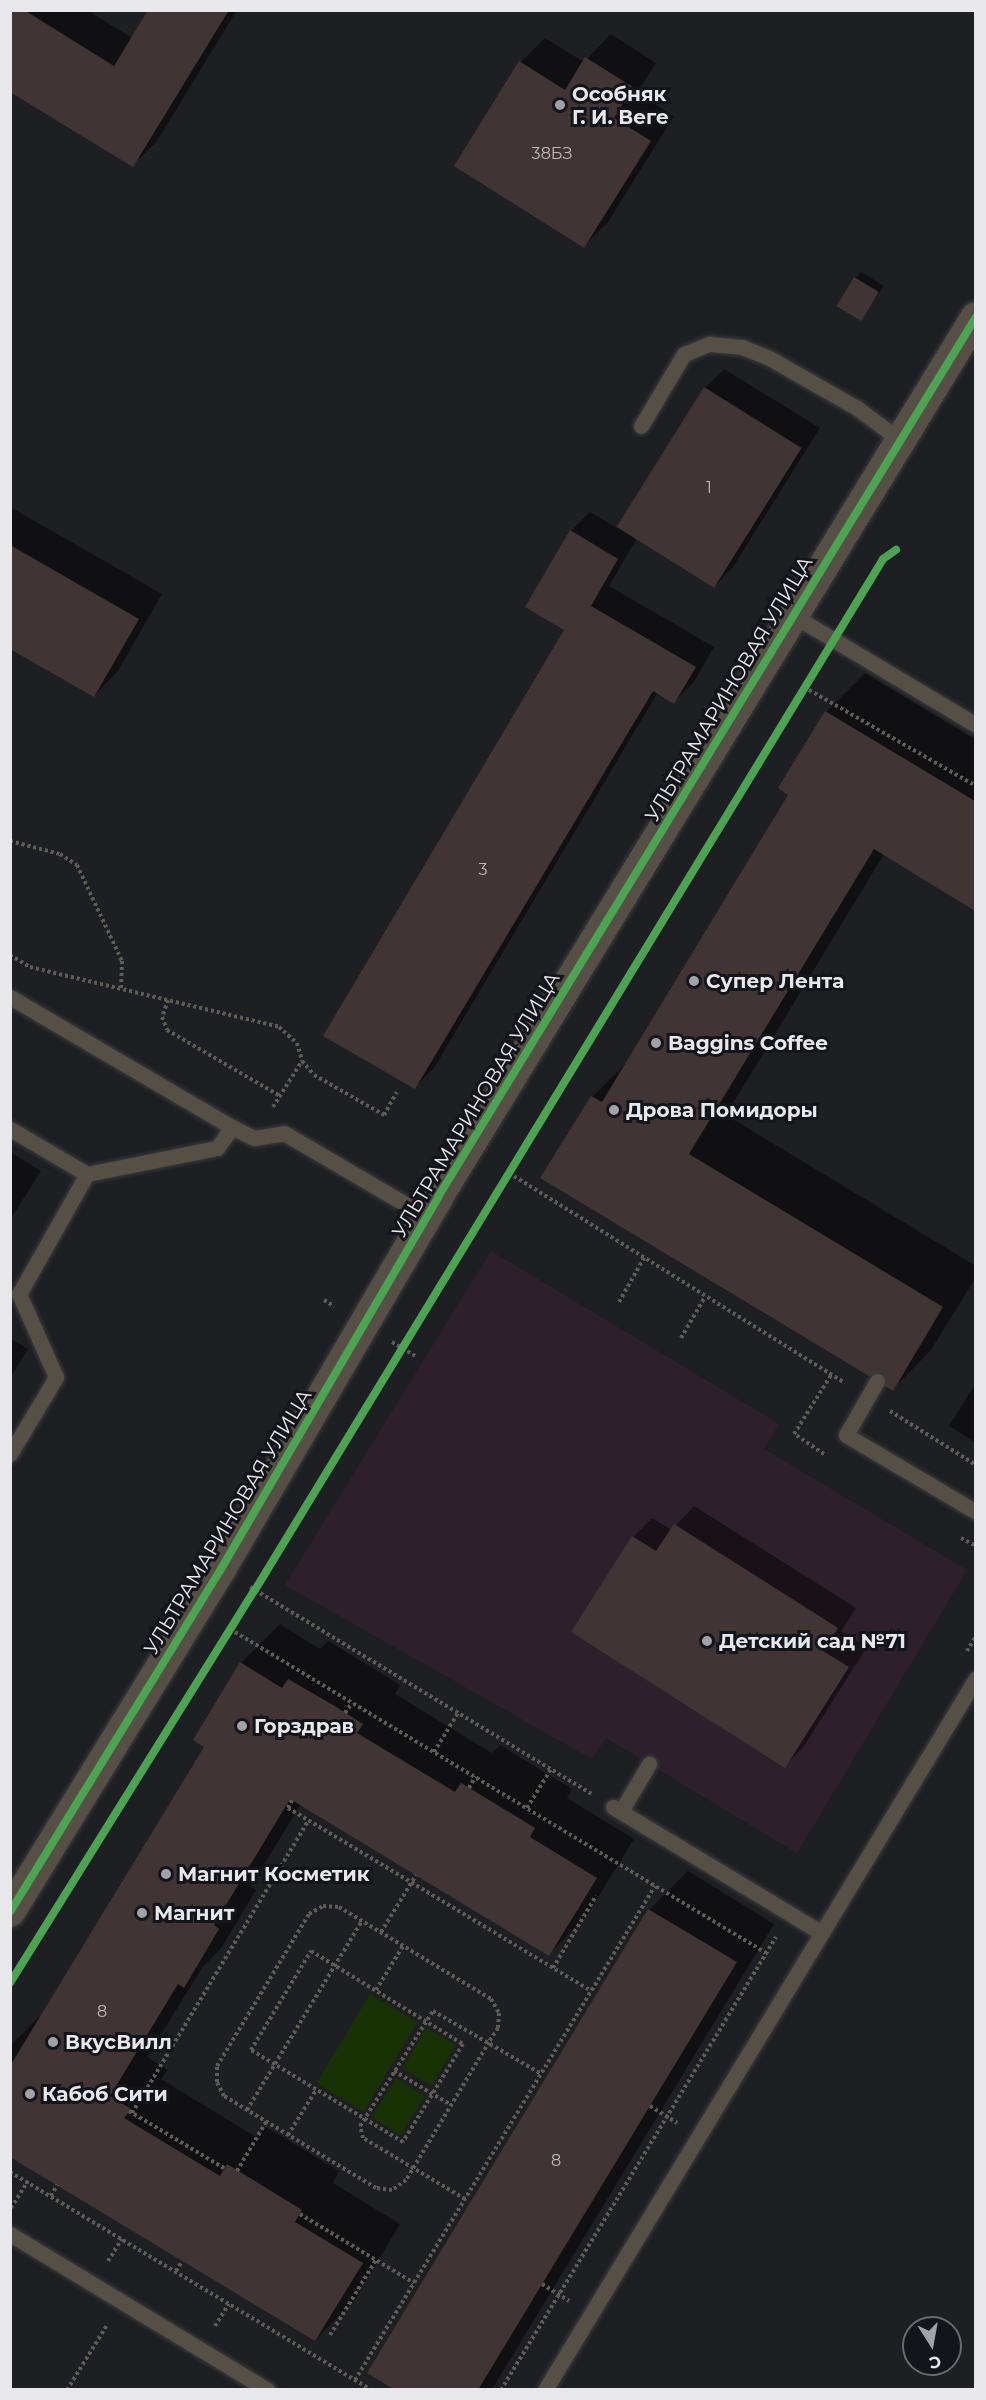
<!DOCTYPE html>
<meta charset="utf-8">
<style>
body{margin:0}
#map{position:relative;width:986px;height:2400px;overflow:hidden;background:#1e1f23;font-family:Montserrat,sans-serif}
div>[style]{position:absolute}
.education>*{inset:0;background:#2d202b}
.green>*{inset:0;background:#183205;transform-origin:0 0}
.shadow>*{inset:0;background:#0007}
.building>*{inset:0;background:#403534;transform-origin:0 0}
.path>*{height:4px;margin-top:-2px;transform-origin:0;background:repeating-linear-gradient(90deg,#5f5c57 0 3px,transparent 0 6px)}
.roads{filter:drop-shadow(0 0 2px #3b3c3e) drop-shadow(0 0 2px #3b3c3e)}
.service>*{height:15px;margin:-7.5px;padding:0 7.5px;transform-origin:7.5px;border-radius:7.5px;background:#554f46}
.minor>*{height:30px;margin:-15px;padding:0 15px;transform-origin:15px;border-radius:15px;background:#554f46}
.cycleway>*{height:8px;margin:-4px;padding:0 4px;transform-origin:4px;border-radius:4px;background:#4ca352}
.dots>*{width:16px;height:16px;translate:-50% -50%;box-sizing:border-box;border:3px solid #14151a;border-radius:50%}
span{translate:-50% -50%;white-space:nowrap;text-align:center;line-height:1.15;-webkit-text-stroke:6px #14151a;paint-order:stroke}
.number-label{font-size:16px;color:#bebbbe}
.number-label span{-webkit-text-stroke-width:0}
.poi-label{font-size:20px;color:#e8e8ec;font-weight:700}
.left{translate:0 -50%;text-align:left}
.street-label{font-size:20px;color:#e8e8ec}
.frame{position:absolute;inset:0;border:12px solid #e8e8ec;pointer-events:none}
.north{position:absolute;left:902px;top:2316px;width:60px;height:60px;box-sizing:border-box;background:#14151a;border:2px solid #69696e;border-radius:50%;rotate:169deg;font-size:16px;font-weight:700;line-height:24px;text-align:center;color:#e8e8ec}
.north::after{content:'';display:block;margin:auto;width:21px;height:27px;background:#a1a2a6;clip-path:polygon(50% 0,100% 100%,50% 72%,0 100%)}
</style>
<div id="map">
<div class="education">
<i style="clip-path:polygon(491px 1251px,779px 1424px,764px 1449px,967px 1570px,797px 1853px,606px 1738px,592px 1759px,285px 1585px)"></i>
</div>
<div class="green">
<i style="left:370px;top:1994px;width:55px;height:104px;rotate:31deg"></i>
<i style="left:426px;top:2028px;width:34px;height:47px;rotate:30deg"></i>
<i style="left:396px;top:2078px;width:34px;height:46px;rotate:32deg"></i>
</div>
<div class="shadow">
<i style="clip-path:polygon(10px 10px,87px 10px,132px 38px,149px 10px,237px 10px,157px 141px,133px 165px)"></i>
<i style="clip-path:polygon(611px 34px,656px 63px,637px 93px,674px 116px,608px 222px,584px 246px,521px 62px,545px 38px,584px 62px)"></i>
<i style="clip-path:polygon(861px 272px,884px 286px,862px 318px,855px 278px)"></i>
<i style="clip-path:polygon(724px 369px,820px 428px,733px 567px,714px 587px,637px 538px,609px 586px,714px 647px,693px 683px,674px 702px,658px 692px,434px 1068px,415px 1087px,566px 630px,571px 531px,590px 512px,617px 528px,705px 388px)"></i>
<i style="clip-path:polygon(10px 507px,162px 594px,118px 671px,94px 696px,10px 648px)"></i>
<i style="clip-path:polygon(865px 673px,976px 740px,976px 909px,884px 854px,726px 1115px,976px 1266px,976px 1277px,931px 1350px,893px 1389px,883px 1371px,542px 1178px,592px 1097px,629px 1060px,790px 795px,826px 712px)"></i>
<i style="clip-path:polygon(10px 1152px,41px 1171px,10px 1220px)"></i>
<i style="clip-path:polygon(10px 1338px,28px 1349px,10px 1378px)"></i>
<i style="clip-path:polygon(976px 1383px,976px 1443px,949px 1426px)"></i>
<i style="clip-path:polygon(694px 1506px,856px 1608px,841px 1631px,867px 1647px,804px 1746px,785px 1766px,633px 1537px,652px 1518px,672px 1530px)"></i>
<i style="clip-path:polygon(evenodd,280px 1624px,320px 1649px,328px 1641px,371px 1667px,400px 1685px,395px 1694px,492px 1753px,500px 1745px,572px 1789px,567px 1798px,634px 1839px,587px 1915px,549px 1954px,301px 1804px,251px 1886px,256px 1890px,222px 1947px,202px 1968px,147px 2057px,168px 2070px,161px 2079px,256px 2137px,266px 2127px,339px 2171px,333px 2183px,400px 2224px,354px 2301px,315px 2340px,10px 2156px,10px 2046px,47px 2009px,206px 1746px,241px 1663px,280px 1624px,599px 1870px,578px 1911px,575px 1911px,599px 1870px)"></i>
<i style="clip-path:polygon(688px 1871px,774px 1924px,494px 2386px,490px 2390px,397px 2390px,649px 1910px)"></i>
</div>
<div class="building">
<i style="clip-path:polygon(10px 10px,24px 10px,114px 66px,148px 10px,229px 10px,133px 167px,10px 92px)"></i>
<i style="clip-path:polygon(585px 57px,633px 87px,614px 118px,651px 141px,584px 248px,454px 166px,519px 61px,565px 90px)"></i>
<i style="left:854px;top:277px;width:29px;height:34px;rotate:31deg"></i>
<i style="left:704px;top:387px;width:115px;height:165px;rotate:32deg"></i>
<i style="clip-path:polygon(570px 530px,618px 559px,591px 606px,696px 667px,674px 704px,653px 691px,415px 1089px,323px 1036px,564px 630px,525px 607px)"></i>
<i style="clip-path:polygon(10px 545px,139px 619px,94px 697px,10px 649px)"></i>
<i style="clip-path:polygon(825px 711px,975px 801px,975px 911px,874px 849px,689px 1154px,943px 1307px,893px 1391px,885px 1386px,882px 1373px,869px 1376px,540px 1178px,591px 1096px,602px 1102px,788px 795px,778px 788px)"></i>
<i style="clip-path:polygon(674px 1524px,838px 1628px,823px 1651px,849px 1667px,785px 1768px,571px 1632px,632px 1536px,656px 1551px)"></i>
<i style="clip-path:polygon(240px 1662px,282px 1688px,288px 1679px,333px 1705px,363px 1724px,357px 1733px,455px 1792px,461px 1783px,535px 1828px,530px 1837px,597px 1878px,549px 1956px,290px 1799px,214px 1925px,219px 1929px,184px 1988px,178px 1984px,110px 2096px,131px 2109px,124px 2118px,220px 2176px,227px 2164px,302px 2210px,295px 2222px,363px 2263px,315px 2341px,10px 2157px,10px 2066px,204px 1747px,193px 1740px)"></i>
<i style="clip-path:polygon(648px 1909px,737px 1962px,478px 2390px,395px 2390px,367px 2373px)"></i>
</div>
<div class="path">
<i style="left:804px;top:687px;width:198px;rotate:29.9deg"></i>
<i style="left:10px;top:841px;width:52px;rotate:14.6deg"></i>
<i style="left:60px;top:854px;width:20px;rotate:33deg"></i>
<i style="left:77px;top:865px;width:106px;rotate:64.9deg"></i>
<i style="left:122px;top:961px;width:28px;rotate:92deg"></i>
<i style="left:10px;top:955px;width:23px;rotate:31deg"></i>
<i style="left:30px;top:967px;width:256px;rotate:13.5deg"></i>
<i style="left:279px;top:1027px;width:24px;rotate:42deg"></i>
<i style="left:297px;top:1043px;width:19px;rotate:74deg"></i>
<i style="left:302px;top:1061px;width:18px;rotate:49deg"></i>
<i style="left:314px;top:1075px;width:81px;rotate:29.7deg"></i>
<i style="left:384px;top:1115px;width:26px;rotate:-61deg"></i>
<i style="left:168px;top:1000px;width:18px;rotate:109deg"></i>
<i style="left:162px;top:1017px;width:14px;rotate:69deg"></i>
<i style="left:167px;top:1030px;width:131px;rotate:30.3deg"></i>
<i style="left:273px;top:1107px;width:54px;rotate:-57.8deg"></i>
<i style="left:509px;top:1173px;width:396px;rotate:32deg"></i>
<i style="left:324px;top:1300px;width:12px;rotate:31deg"></i>
<i style="left:619px;top:1302px;width:51px;rotate:-60.4deg"></i>
<i style="left:681px;top:1338px;width:48px;rotate:-59.7deg"></i>
<i style="left:392px;top:1342px;width:27px;rotate:31deg"></i>
<i style="left:890px;top:1411px;width:102px;rotate:32.1deg"></i>
<i style="left:824px;top:1454px;width:36px;rotate:-146deg"></i>
<i style="left:794px;top:1434px;width:70px;rotate:-57.9deg"></i>
<i style="left:961px;top:1538px;width:17px;rotate:28deg"></i>
<i style="left:250px;top:1587px;width:400px;rotate:31.2deg"></i>
<i style="left:230px;top:1629px;width:626px;rotate:31.15deg"></i>
<i style="left:967px;top:1651px;width:17px;rotate:-59deg"></i>
<i style="left:345px;top:1713px;width:12px;rotate:-55deg"></i>
<i style="left:434px;top:1752px;width:46px;rotate:-58.4deg"></i>
<i style="left:469px;top:1788px;width:13px;rotate:-61deg"></i>
<i style="left:292px;top:1800px;width:9px;rotate:117deg"></i>
<i style="left:288px;top:1808px;width:354px;rotate:31.1deg"></i>
<i style="left:527px;top:1808px;width:46px;rotate:-58.4deg"></i>
<i style="left:323px;top:1906px;width:16px;rotate:4deg"></i>
<i style="left:339px;top:1907px;width:178px;rotate:31.2deg"></i>
<i style="left:491px;top:1999px;width:16px;rotate:60deg"></i>
<i style="left:499px;top:2013px;width:15px;rotate:94deg"></i>
<i style="left:498px;top:2028px;width:17px;rotate:123deg"></i>
<i style="left:489px;top:2042px;width:161px;rotate:121deg"></i>
<i style="left:406px;top:2180px;width:17px;rotate:144deg"></i>
<i style="left:392px;top:2190px;width:16px;rotate:-173deg"></i>
<i style="left:376px;top:2188px;width:178px;rotate:-148.8deg"></i>
<i style="left:224px;top:2096px;width:16px;rotate:-117deg"></i>
<i style="left:217px;top:2082px;width:16px;rotate:-90deg"></i>
<i style="left:217px;top:2066px;width:178px;rotate:-58.8deg"></i>
<i style="left:309px;top:1914px;width:16px;rotate:-30deg"></i>
<i style="left:381px;top:1932px;width:67px;rotate:-58.4deg"></i>
<i style="left:311px;top:1951px;width:178px;rotate:31.5deg"></i>
<i style="left:463px;top:2044px;width:115px;rotate:121.5deg"></i>
<i style="left:403px;top:2142px;width:178px;rotate:-148.8deg"></i>
<i style="left:251px;top:2050px;width:116px;rotate:-58.8deg"></i>
<i style="left:553px;top:1968px;width:84px;rotate:-59.2deg"></i>
<i style="left:376px;top:1990px;width:52px;rotate:-58.5deg"></i>
<i style="left:394px;top:2071px;width:66px;rotate:30.8deg"></i>
<i style="left:650px;top:2106px;width:32px;rotate:32deg"></i>
<i style="left:247px;top:2110px;width:221px;rotate:-58.7deg"></i>
<i style="left:129px;top:2111px;width:111px;rotate:31deg"></i>
<i style="left:132px;top:2113px;width:342px;rotate:-58.9deg"></i>
<i style="left:288px;top:2135px;width:53px;rotate:-58.1deg"></i>
<i style="left:237px;top:2171px;width:57px;rotate:-59.4deg"></i>
<i style="left:10px;top:2172px;width:422px;rotate:31.1deg"></i>
<i style="left:51px;top:2196px;width:13px;rotate:-61deg"></i>
<i style="left:465px;top:2199px;width:119px;rotate:-149.1deg"></i>
<i style="left:363px;top:2138px;width:12px;rotate:-104deg"></i>
<i style="left:360px;top:2126px;width:136px;rotate:-57.6deg"></i>
<i style="left:433px;top:2011px;width:124px;rotate:30.1deg"></i>
<i style="left:11px;top:2208px;width:31px;rotate:-58deg"></i>
<i style="left:300px;top:2214px;width:133px;rotate:31.2deg"></i>
<i style="left:108px;top:2261px;width:26px;rotate:-58deg"></i>
<i style="left:176px;top:2271px;width:12px;rotate:-59deg"></i>
<i style="left:542px;top:2284px;width:32px;rotate:32deg"></i>
<i style="left:215px;top:2326px;width:26px;rotate:-58deg"></i>
<i style="left:330px;top:2335px;width:88px;rotate:-58.5deg"></i>
<i style="left:355px;top:2380px;width:578px;rotate:-58.73deg"></i>
<i style="left:67px;top:2390px;width:76px;rotate:-58.4deg"></i>
<i style="left:501px;top:2390px;width:530px;rotate:-58.74deg"></i>
</div>
<div class="roads">
<div class="service">
<i style="left:641px;top:426px;width:84px;rotate:-59.2deg"></i>
<i style="left:684px;top:354px;width:27px;rotate:-22deg"></i>
<i style="left:709px;top:344px;width:33px;rotate:5deg"></i>
<i style="left:742px;top:347px;width:31px;rotate:22deg"></i>
<i style="left:771px;top:359px;width:99px;rotate:29.7deg"></i>
<i style="left:857px;top:408px;width:54px;rotate:36.7deg"></i>
<i style="left:794px;top:616px;width:212px;rotate:30.9deg"></i>
<i style="left:10px;top:997px;width:257px;rotate:30.4deg"></i>
<i style="left:232px;top:1127px;width:25px;rotate:27deg"></i>
<i style="left:254px;top:1138px;width:30px;rotate:-9deg"></i>
<i style="left:284px;top:1133px;width:166px;rotate:30.4deg"></i>
<i style="left:10px;top:1129px;width:89px;rotate:30.3deg"></i>
<i style="left:877px;top:1381px;width:62px;rotate:119.9deg"></i>
<i style="left:846px;top:1435px;width:151px;rotate:30.6deg"></i>
<i style="left:10px;top:1454px;width:90px;rotate:-59.1deg"></i>
<i style="left:56px;top:1377px;width:91px;rotate:-114deg"></i>
<i style="left:19px;top:1294px;width:138px;rotate:-60.5deg"></i>
<i style="left:87px;top:1174px;width:133px;rotate:-11.3deg"></i>
<i style="left:217px;top:1148px;width:26px;rotate:-54deg"></i>
<i style="left:613px;top:1807px;width:244px;rotate:31.1deg"></i>
<i style="left:621px;top:1811px;width:55px;rotate:-59.2deg"></i>
<i style="left:10px;top:2234px;width:301px;rotate:31.2deg"></i>
<i style="left:545px;top:2390px;width:832px;rotate:-58.81deg"></i>
</div>
<div class="minor">
<i style="left:10px;top:1912px;width:403px;rotate:-58.4deg"></i>
<i style="left:221px;top:1569px;width:431px;rotate:-59.7deg"></i>
<i style="left:438px;top:1197px;width:1031px;rotate:-58.56deg"></i>
</div>
</div>
<div class="cycleway">
<i style="left:10px;top:1912px;width:403px;rotate:-58.4deg"></i>
<i style="left:221px;top:1569px;width:431px;rotate:-59.7deg"></i>
<i style="left:438px;top:1197px;width:1031px;rotate:-58.56deg"></i>
<i style="left:10px;top:1983px;width:463px;rotate:-58.1deg"></i>
<i style="left:255px;top:1590px;width:1207px;rotate:-58.65deg"></i>
<i style="left:883px;top:559px;width:16px;rotate:-35deg"></i>
</div>
<div class="dots">
<i style="left:560px;top:105px;background:#a1a2a6"></i>
<i style="left:694px;top:981px;background:#a1a2a6"></i>
<i style="left:656px;top:1043px;background:#a1a2a6"></i>
<i style="left:614px;top:1110px;background:#a1a2a6"></i>
<i style="left:707px;top:1641px;background:#a1a2a6"></i>
<i style="left:242px;top:1726px;background:#a1a2a6"></i>
<i style="left:166px;top:1874px;background:#a1a2a6"></i>
<i style="left:142px;top:1913px;background:#a1a2a6"></i>
<i style="left:53px;top:2042px;background:#a1a2a6"></i>
<i style="left:30px;top:2094px;background:#a1a2a6"></i>
</div>
<div class="number-label">
<span style="left:552px;top:154px">38БЗ</span>
<span style="left:709px;top:488px">1</span>
<span style="left:483px;top:870px">3</span>
<span style="left:102px;top:2012px">8</span>
<span style="left:556px;top:2161px">8</span>
</div>
<div class="poi-label">
<span class="left" style="left:572px;top:106px">Особняк<br>Г. И. Веге</span>
<span class="left" style="left:706px;top:981px">Супер Лента</span>
<span class="left" style="left:668px;top:1043px">Baggins Coffee</span>
<span class="left" style="left:626px;top:1110px">Дрова Помидоры</span>
<span class="left" style="left:719px;top:1641px">Детский сад №71</span>
<span class="left" style="left:254px;top:1726px">Горздрав</span>
<span class="left" style="left:178px;top:1874px">Магнит Косметик</span>
<span class="left" style="left:154px;top:1913px">Магнит</span>
<span class="left" style="left:65px;top:2042px">ВкусВилл</span>
<span class="left" style="left:42px;top:2094px">Кабоб Сити</span>
</div>
<div class="street-label">
<span style="left:729px;top:689px;rotate:-59deg">УЛЬТРАМАРИНОВАЯ УЛИЦА</span>
<span style="left:476px;top:1105px;rotate:-59deg">УЛЬТРАМАРИНОВАЯ УЛИЦА</span>
<span style="left:228px;top:1522px;rotate:-59deg">УЛЬТРАМАРИНОВАЯ УЛИЦА</span>
</div>
<div class="frame"></div>
<div class="north">С</div>
</div>
